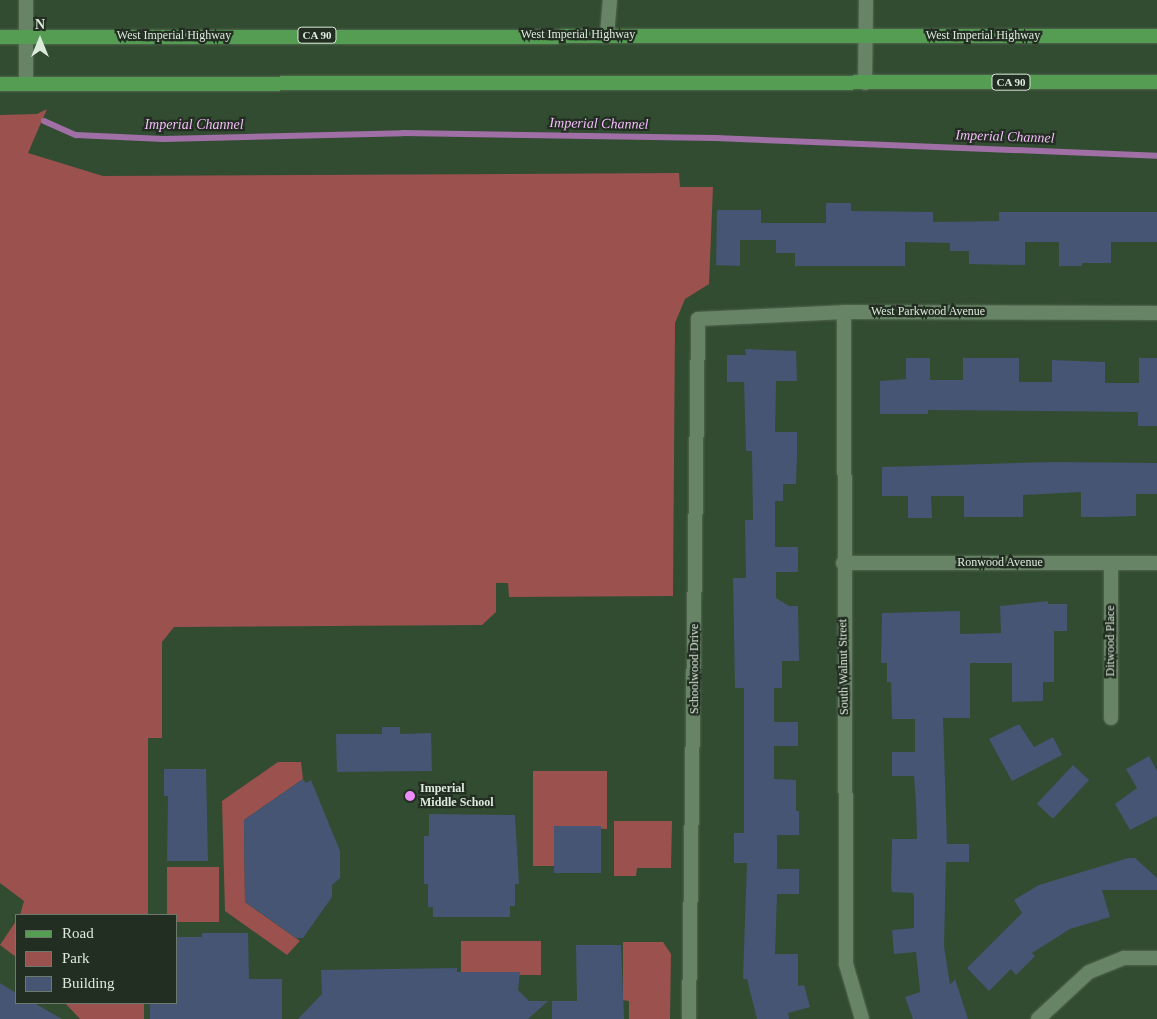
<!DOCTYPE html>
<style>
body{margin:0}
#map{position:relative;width:1157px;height:1019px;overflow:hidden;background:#324c31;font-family:Georgia,serif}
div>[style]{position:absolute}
.green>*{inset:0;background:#9b514e;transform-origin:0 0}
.stream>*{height:6px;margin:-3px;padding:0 3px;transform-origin:3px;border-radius:3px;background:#a06fa6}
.building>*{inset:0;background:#455573;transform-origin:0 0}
.roads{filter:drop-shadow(0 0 1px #536852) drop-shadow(0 0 1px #536852)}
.minor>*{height:14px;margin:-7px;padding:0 7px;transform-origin:7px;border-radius:7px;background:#688466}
.tertiary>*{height:14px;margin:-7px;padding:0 7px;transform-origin:7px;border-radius:7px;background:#688466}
.primary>*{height:14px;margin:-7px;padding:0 7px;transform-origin:7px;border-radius:7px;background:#559d53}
.dots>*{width:14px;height:14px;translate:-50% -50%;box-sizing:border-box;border:2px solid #232e22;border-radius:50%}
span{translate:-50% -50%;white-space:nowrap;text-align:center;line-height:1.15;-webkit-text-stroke:4.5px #232e22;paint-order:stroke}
.shield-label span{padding:1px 4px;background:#232e22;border:1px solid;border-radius:4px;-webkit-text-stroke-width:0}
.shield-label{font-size:11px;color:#dbeada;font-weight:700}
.street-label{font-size:12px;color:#dbeada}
.poi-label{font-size:12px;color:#dbeada;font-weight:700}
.left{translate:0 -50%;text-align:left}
.water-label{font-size:14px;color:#f5bdfb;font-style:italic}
.legend{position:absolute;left:15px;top:914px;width:162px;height:90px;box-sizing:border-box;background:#232e22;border:1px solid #6d796c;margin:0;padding:6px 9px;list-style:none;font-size:15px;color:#dbeada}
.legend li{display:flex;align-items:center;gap:10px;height:25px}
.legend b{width:25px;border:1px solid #6d796c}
.north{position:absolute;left:15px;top:15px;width:50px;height:50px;-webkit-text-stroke:4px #232e22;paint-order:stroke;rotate:0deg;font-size:14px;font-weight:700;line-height:20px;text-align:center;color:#dbeada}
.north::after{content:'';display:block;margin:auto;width:18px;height:22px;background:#dbeada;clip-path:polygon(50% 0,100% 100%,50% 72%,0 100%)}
</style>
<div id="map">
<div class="green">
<i style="clip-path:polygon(47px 109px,28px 153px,103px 176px,679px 173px,680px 187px,713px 187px,709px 284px,685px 299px,675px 323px,673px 596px,509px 597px,508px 583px,496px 583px,496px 612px,482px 625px,174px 627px,162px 642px,162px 738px,148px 738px,148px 915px,20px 915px,24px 901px,0 883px,0 115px,37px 114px)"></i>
<i style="clip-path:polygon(278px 762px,301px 762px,303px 779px,244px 820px,245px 902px,300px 941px,287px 955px,225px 911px,222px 801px)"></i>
<i style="clip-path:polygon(533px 771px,607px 771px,607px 829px,554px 826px,554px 866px,533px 866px)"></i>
<i style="clip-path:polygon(614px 821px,672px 821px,671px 868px,637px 868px,636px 876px,614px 876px)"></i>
<i style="clip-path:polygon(167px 867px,219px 867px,219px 922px,176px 922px,176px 915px,167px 915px)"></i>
<i style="clip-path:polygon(16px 921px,16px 957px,0 945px)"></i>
<i style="left:461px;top:941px;width:80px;height:34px"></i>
<i style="clip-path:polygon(623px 942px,663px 942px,671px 954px,670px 1019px,629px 1019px,629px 1001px,623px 1000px)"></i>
<i style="clip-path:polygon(65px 1003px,144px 1003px,144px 1019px,80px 1019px)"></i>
</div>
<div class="stream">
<i style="left:44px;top:121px;width:35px;rotate:24deg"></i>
<i style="left:76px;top:135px;width:87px;rotate:2.6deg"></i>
<i style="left:163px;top:139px;width:240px;rotate:-1.4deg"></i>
<i style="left:403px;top:133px;width:312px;rotate:0.9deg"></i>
<i style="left:715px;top:138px;width:442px;rotate:2.3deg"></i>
</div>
<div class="building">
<i style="clip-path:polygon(826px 203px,851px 203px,851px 211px,933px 212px,933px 222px,999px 221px,999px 212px,1157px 212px,1157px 242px,1111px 242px,1111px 263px,1082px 263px,1082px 266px,1059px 266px,1059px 242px,1025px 242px,1025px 265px,969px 264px,969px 251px,950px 251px,950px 243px,905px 242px,905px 266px,795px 266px,795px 253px,776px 253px,776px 240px,740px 240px,740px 266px,716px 265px,717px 210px,761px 210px,761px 223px,826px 223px)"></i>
<i style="clip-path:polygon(745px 349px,796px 351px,797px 381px,776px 381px,775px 432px,797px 432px,797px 455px,796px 484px,783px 484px,783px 501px,775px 501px,775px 547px,798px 547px,798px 572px,776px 572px,776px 598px,789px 606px,798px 606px,799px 661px,782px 661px,782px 688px,774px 688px,774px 722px,798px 722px,798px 746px,774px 746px,774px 779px,796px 780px,796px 811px,799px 811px,799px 835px,777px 835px,777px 869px,799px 869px,799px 894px,777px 894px,775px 954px,798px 954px,798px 986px,804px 985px,810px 1007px,788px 1013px,789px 1019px,757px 1019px,747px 979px,743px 979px,747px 863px,734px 863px,734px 833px,744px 833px,744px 688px,735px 688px,733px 578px,746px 578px,745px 520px,753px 520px,752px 451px,746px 451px,744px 382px,727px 382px,727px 355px,746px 355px)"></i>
<i style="clip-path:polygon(906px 358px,930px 358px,930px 380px,963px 380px,963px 358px,1019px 358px,1019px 382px,1052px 382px,1052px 360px,1105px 362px,1105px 383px,1139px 383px,1139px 358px,1157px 358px,1157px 426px,1138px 426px,1138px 412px,928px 410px,928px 414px,880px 414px,880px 381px,906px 379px)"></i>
<i style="clip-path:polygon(1053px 462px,1157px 463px,1157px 494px,1136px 494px,1136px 516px,1105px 517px,1081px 517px,1081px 492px,1023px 495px,1023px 517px,964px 517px,964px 496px,931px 496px,932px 518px,908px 518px,908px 496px,882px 496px,882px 467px)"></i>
<i style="clip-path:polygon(1048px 601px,1048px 604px,1067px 604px,1067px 631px,1054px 631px,1054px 682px,1043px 682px,1043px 701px,1012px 702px,1012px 663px,970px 663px,970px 718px,943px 718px,947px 844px,969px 844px,969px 862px,946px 862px,944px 946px,950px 985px,955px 979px,968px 1019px,913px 1019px,905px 997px,920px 992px,916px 952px,894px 954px,892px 930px,914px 928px,914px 897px,913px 893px,892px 892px,891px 887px,892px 839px,917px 839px,916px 804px,914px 776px,892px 776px,892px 752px,915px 752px,915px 719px,892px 719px,891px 682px,887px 682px,887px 663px,881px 663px,882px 613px,960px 611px,960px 634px,1001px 633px,1000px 606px)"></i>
<i style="clip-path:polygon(1019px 724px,1034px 747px,1053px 737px,1062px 755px,1012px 781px,989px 739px)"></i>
<i style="clip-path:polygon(382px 727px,400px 727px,400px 734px,431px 733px,432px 771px,337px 772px,336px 734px,382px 734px)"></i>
<i style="clip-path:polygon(1149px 756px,1157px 771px,1157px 816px,1130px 830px,1115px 804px,1137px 788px,1126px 769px)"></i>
<i style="left:1073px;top:765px;width:22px;height:53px;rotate:43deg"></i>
<i style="clip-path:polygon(164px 769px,206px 769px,208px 861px,167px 861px,168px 796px,164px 796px)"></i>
<i style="clip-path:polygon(303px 779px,306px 783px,311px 780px,340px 851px,340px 878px,332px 885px,332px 897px,303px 938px,296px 938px,245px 902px,244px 820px)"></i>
<i style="clip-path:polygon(429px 814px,515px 815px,519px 884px,515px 884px,515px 906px,510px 906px,510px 917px,433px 917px,433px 907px,428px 907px,428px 884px,424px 884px,424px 836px,429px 836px)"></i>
<i style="left:554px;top:826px;width:47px;height:47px"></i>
<i style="clip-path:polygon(1128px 858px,1135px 858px,1157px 878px,1157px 890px,1102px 890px,1110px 917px,1070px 929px,1032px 953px,1035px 956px,1016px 975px,1011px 969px,989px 991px,967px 968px,1022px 913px,1014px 900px,1039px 885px)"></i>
<i style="clip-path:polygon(202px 933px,248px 933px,249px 979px,282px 979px,282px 1019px,150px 1019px,150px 1003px,176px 1003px,176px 937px,202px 937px)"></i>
<i style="clip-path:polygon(576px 945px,621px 945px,624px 1019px,552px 1019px,552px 1001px,577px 1001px)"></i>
<i style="clip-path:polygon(457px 968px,457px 972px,520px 972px,518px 990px,529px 1001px,548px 1001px,528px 1019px,298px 1019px,322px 994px,321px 970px)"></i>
<i style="clip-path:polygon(0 983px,16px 993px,16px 1003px,34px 1003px,62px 1019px,0 1019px)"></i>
</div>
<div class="roads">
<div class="minor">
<i style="left:26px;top:0;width:84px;rotate:90deg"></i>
<i style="left:607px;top:34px;width:34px;rotate:-85deg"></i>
<i style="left:844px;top:312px;width:652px;rotate:89.82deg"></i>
<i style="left:846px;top:964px;width:57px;rotate:73.8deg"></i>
<i style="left:843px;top:563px;width:314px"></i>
<i style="left:1111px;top:563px;width:155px;rotate:90deg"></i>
<i style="left:689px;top:1019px;width:700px;rotate:-89.26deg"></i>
<i style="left:698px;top:319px;width:146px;rotate:-2.7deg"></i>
<i style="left:844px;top:312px;width:313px;rotate:0.2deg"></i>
<i style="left:1038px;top:1019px;width:69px;rotate:-42.7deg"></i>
<i style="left:1089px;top:972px;width:38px;rotate:-22deg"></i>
<i style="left:1124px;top:958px;width:33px"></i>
</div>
<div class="tertiary">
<i style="left:865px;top:83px;width:83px;rotate:-89.3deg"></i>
</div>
<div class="primary">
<i style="left:0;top:37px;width:1157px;rotate:-0.05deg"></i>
<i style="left:0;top:84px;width:1157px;rotate:-0.1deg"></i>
</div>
</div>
<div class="dots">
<i style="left:410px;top:796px;background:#ed8cf9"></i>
</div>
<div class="shield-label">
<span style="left:317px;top:35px">CA 90</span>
<span style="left:1011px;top:82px">CA 90</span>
</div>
<div class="street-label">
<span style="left:578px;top:35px">West Imperial Highway</span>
<span style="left:174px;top:36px">West Imperial Highway</span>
<span style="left:983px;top:36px">West Imperial Highway</span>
<span style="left:928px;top:312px">West Parkwood Avenue</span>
<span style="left:1000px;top:563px">Ronwood Avenue</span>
<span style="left:1111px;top:641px;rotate:-90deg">Ditwood Place</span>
<span style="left:844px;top:667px;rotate:-91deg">South Walnut Street</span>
<span style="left:695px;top:669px;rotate:-90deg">Schoolwood Drive</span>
</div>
<div class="poi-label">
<span class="left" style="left:420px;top:796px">Imperial<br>Middle School</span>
</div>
<div class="water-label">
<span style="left:599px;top:124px;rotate:1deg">Imperial Channel</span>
<span style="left:194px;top:125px">Imperial Channel</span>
<span style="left:1005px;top:137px;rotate:2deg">Imperial Channel</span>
</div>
<ul class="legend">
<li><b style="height:6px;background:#559d53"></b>Road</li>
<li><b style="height:14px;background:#9b514e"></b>Park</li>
<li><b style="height:14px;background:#455573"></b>Building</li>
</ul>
<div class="north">N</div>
</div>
